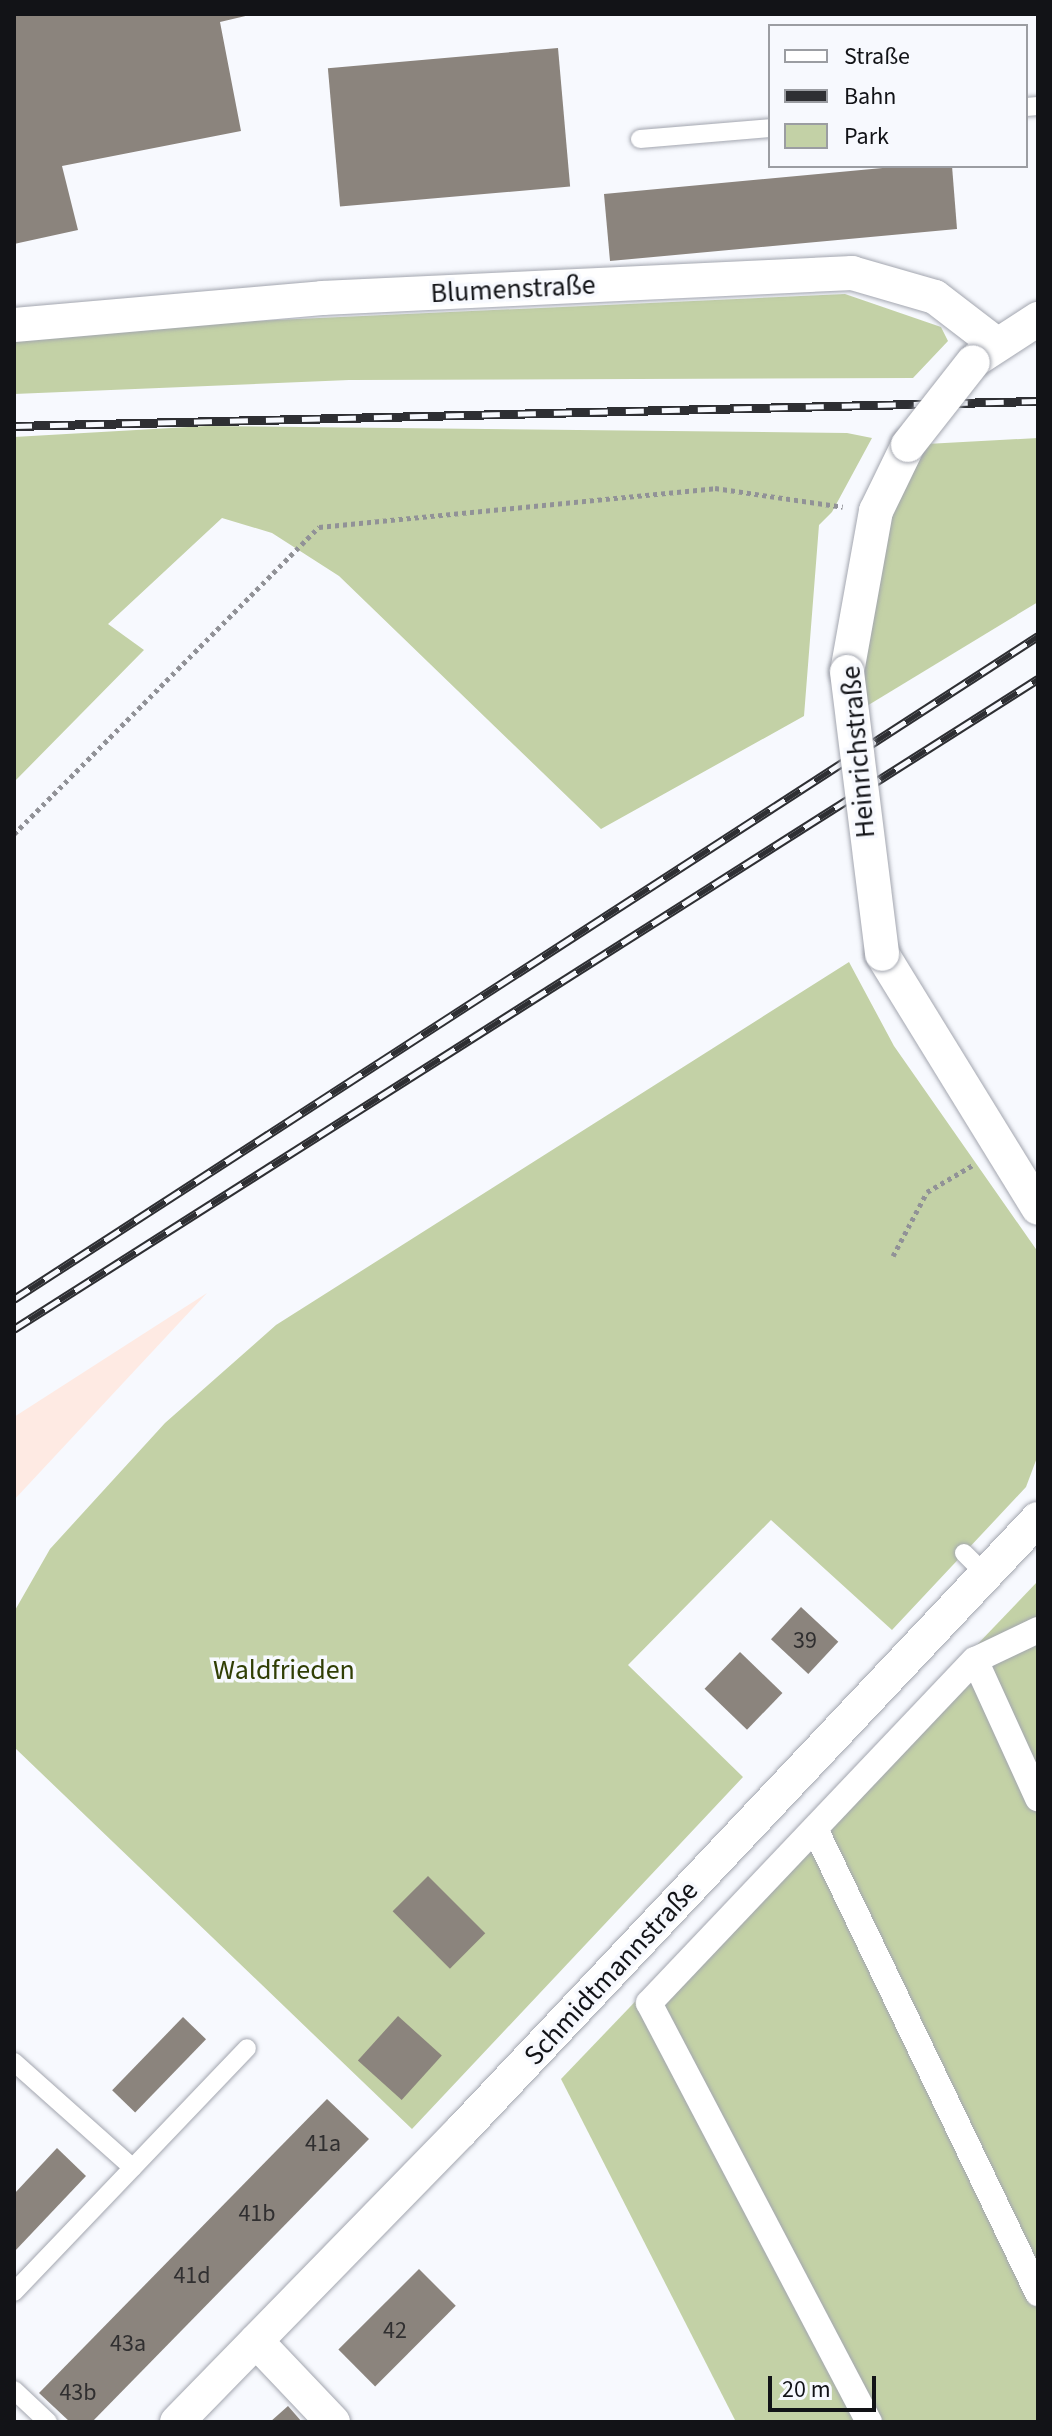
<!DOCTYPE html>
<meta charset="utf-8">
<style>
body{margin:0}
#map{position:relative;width:1052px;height:2436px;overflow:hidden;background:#f7f9fe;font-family:"Source Sans 3",sans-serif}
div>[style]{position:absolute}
.industrial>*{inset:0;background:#feeae3}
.green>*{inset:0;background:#c3d1a6}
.building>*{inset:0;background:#8b847d;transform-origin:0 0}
.path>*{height:5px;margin-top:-2.5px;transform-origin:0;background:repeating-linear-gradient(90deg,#919297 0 4px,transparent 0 8px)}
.roads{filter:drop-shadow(0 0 2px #a3a6af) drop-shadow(0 0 2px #a3a6af)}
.service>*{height:18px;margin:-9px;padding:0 9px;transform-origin:9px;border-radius:9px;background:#fff}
.pedestrian>*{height:26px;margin:-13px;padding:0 13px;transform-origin:13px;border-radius:13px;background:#fff}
.minor>*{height:34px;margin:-17px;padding:0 17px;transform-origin:17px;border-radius:17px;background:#fff}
.rail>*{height:9px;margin-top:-4.5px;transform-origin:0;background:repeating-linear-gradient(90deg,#f7f9fe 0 18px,#2e2f33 0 36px);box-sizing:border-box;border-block:2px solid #2e2f33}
.bridges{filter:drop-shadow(0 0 2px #a3a6af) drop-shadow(0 0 2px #a3a6af)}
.minor-bridge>*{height:34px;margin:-17px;padding:0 17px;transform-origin:17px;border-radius:17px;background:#fff}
span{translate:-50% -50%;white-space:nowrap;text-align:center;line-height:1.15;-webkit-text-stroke:7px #f7f9fe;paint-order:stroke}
.number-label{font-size:24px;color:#302f30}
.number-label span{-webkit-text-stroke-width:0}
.street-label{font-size:28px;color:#121317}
.park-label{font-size:28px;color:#303e04}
.frame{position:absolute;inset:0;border:16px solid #121317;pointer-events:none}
.legend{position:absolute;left:768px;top:24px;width:260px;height:144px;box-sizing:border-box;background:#f7f9fe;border:2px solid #9b9da2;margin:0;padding:10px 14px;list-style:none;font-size:24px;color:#121317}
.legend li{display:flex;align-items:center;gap:16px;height:40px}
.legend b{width:40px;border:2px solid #9b9da2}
.scale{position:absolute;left:768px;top:2376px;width:108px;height:36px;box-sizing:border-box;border:4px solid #121317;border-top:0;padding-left:10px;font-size:24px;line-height:28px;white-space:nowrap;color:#121317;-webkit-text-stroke:6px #f7f9fe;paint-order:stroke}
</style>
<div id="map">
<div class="industrial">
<i style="clip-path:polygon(207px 1293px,14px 1500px,14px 1417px)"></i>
</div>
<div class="green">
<i style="clip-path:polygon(845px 294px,941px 327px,948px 341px,913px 378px,349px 380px,14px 394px,14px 332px)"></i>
<i style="clip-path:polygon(206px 426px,847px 433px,872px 438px,832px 512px,819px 525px,804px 716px,601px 829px,339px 576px,272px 533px,222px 518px,108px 624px,144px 650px,14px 782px,14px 437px)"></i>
<i style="clip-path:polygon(1038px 438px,1038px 602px,852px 715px,847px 672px,908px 445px)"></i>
<i style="clip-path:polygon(849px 962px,894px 1046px,1038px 1252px,1038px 1455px,1026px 1487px,892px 1630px,771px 1520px,628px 1665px,743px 1777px,412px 2129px,14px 1747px,14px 1612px,50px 1549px,165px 1423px,276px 1325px)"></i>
<i style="clip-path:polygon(1038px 1581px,1038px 2422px,736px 2422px,561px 2079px)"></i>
</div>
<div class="building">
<i style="clip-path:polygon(14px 14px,254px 14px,220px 22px,241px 131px,62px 166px,78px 230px,14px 244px)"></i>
<i style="left:558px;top:48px;width:139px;height:231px;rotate:85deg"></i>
<i style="clip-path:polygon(904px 166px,952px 166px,957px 229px,610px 261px,604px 194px)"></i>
<i style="left:801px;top:1607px;width:51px;height:44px;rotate:43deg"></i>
<i style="left:740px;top:1652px;width:59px;height:51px;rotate:44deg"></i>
<i style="left:428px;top:1876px;width:81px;height:50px;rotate:45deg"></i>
<i style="left:398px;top:2016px;width:59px;height:60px;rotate:42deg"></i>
<i style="left:183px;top:2017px;width:32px;height:102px;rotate:44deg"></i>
<i style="clip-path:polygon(327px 2099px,369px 2139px,92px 2422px,70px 2422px,39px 2393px)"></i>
<i style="clip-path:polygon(57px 2148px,86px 2176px,14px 2252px,14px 2194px)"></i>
<i style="left:419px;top:2269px;width:52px;height:114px;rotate:45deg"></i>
<i style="clip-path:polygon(288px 2406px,302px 2422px,270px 2422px)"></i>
</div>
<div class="path">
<i style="left:14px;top:834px;width:433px;rotate:-45.2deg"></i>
<i style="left:319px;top:527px;width:398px;rotate:-5.6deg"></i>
<i style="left:715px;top:488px;width:129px;rotate:8.4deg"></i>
<i style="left:893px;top:1256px;width:72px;rotate:-62deg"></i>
<i style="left:927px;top:1192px;width:53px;rotate:-30.4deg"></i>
</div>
<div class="roads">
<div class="service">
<i style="left:1026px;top:107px;width:12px;rotate:-5deg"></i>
<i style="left:640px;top:139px;width:130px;rotate:-4.8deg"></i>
<i style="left:964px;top:1553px;width:31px;rotate:45deg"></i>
<i style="left:14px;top:2062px;width:159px;rotate:41.7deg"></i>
<i style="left:14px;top:2292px;width:337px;rotate:-46.3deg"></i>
<i style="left:14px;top:2390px;width:47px;rotate:43.3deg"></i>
</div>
<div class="pedestrian">
<i style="left:1038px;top:1630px;width:70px;rotate:154.5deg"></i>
<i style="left:975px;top:1660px;width:152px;rotate:65.5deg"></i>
<i style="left:815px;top:1829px;width:515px;rotate:64.33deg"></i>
<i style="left:869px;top:2422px;width:473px;rotate:-117.7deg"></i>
<i style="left:649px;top:2003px;width:473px;rotate:-46.5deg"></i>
</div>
<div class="minor">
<i style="left:14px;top:325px;width:309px;rotate:-5deg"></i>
<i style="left:322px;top:298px;width:531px;rotate:-2.7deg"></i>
<i style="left:852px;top:273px;width:86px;rotate:16.1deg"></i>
<i style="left:935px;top:297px;width:76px;rotate:37.5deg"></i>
<i style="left:978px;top:358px;width:72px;rotate:-33deg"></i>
<i style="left:847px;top:672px;width:164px;rotate:-79.8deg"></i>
<i style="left:876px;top:511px;width:73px;rotate:-64.1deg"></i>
<i style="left:882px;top:954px;width:298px;rotate:58.4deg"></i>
<i style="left:256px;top:2341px;width:112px;rotate:46.5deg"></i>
<i style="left:177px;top:2422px;width:407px;rotate:-45.7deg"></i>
<i style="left:461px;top:2131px;width:841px;rotate:-46.69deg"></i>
</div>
</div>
<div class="rail">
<i style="left:14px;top:426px;width:1024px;rotate:-1.4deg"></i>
<i style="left:14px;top:1299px;width:1220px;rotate:-32.92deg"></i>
<i style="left:14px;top:1329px;width:1213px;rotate:-32.41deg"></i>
</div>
<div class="bridges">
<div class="minor-bridge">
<i style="left:908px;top:445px;width:105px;rotate:-51.9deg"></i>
<i style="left:847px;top:672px;width:284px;rotate:82.9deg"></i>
</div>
</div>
<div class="number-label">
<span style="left:805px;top:1641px">39</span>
<span style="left:323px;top:2144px">41a</span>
<span style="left:257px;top:2214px">41b</span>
<span style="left:192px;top:2276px">41d</span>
<span style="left:395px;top:2331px">42</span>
<span style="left:128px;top:2344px">43a</span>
<span style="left:78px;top:2393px">43b</span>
</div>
<div class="street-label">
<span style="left:513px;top:289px;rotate:-3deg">Blumenstraße</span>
<span style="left:858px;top:752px;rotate:-95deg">Heinrichstraße</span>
<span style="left:611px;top:1973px;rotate:-47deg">Schmidtmannstraße</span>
</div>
<div class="park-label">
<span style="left:284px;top:1670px">Waldfrieden</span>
</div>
<div class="frame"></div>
<ul class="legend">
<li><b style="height:10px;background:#fff"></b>Straße</li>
<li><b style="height:10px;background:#2e2f33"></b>Bahn</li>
<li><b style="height:22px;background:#c3d1a6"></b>Park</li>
</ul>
<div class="scale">20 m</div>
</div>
